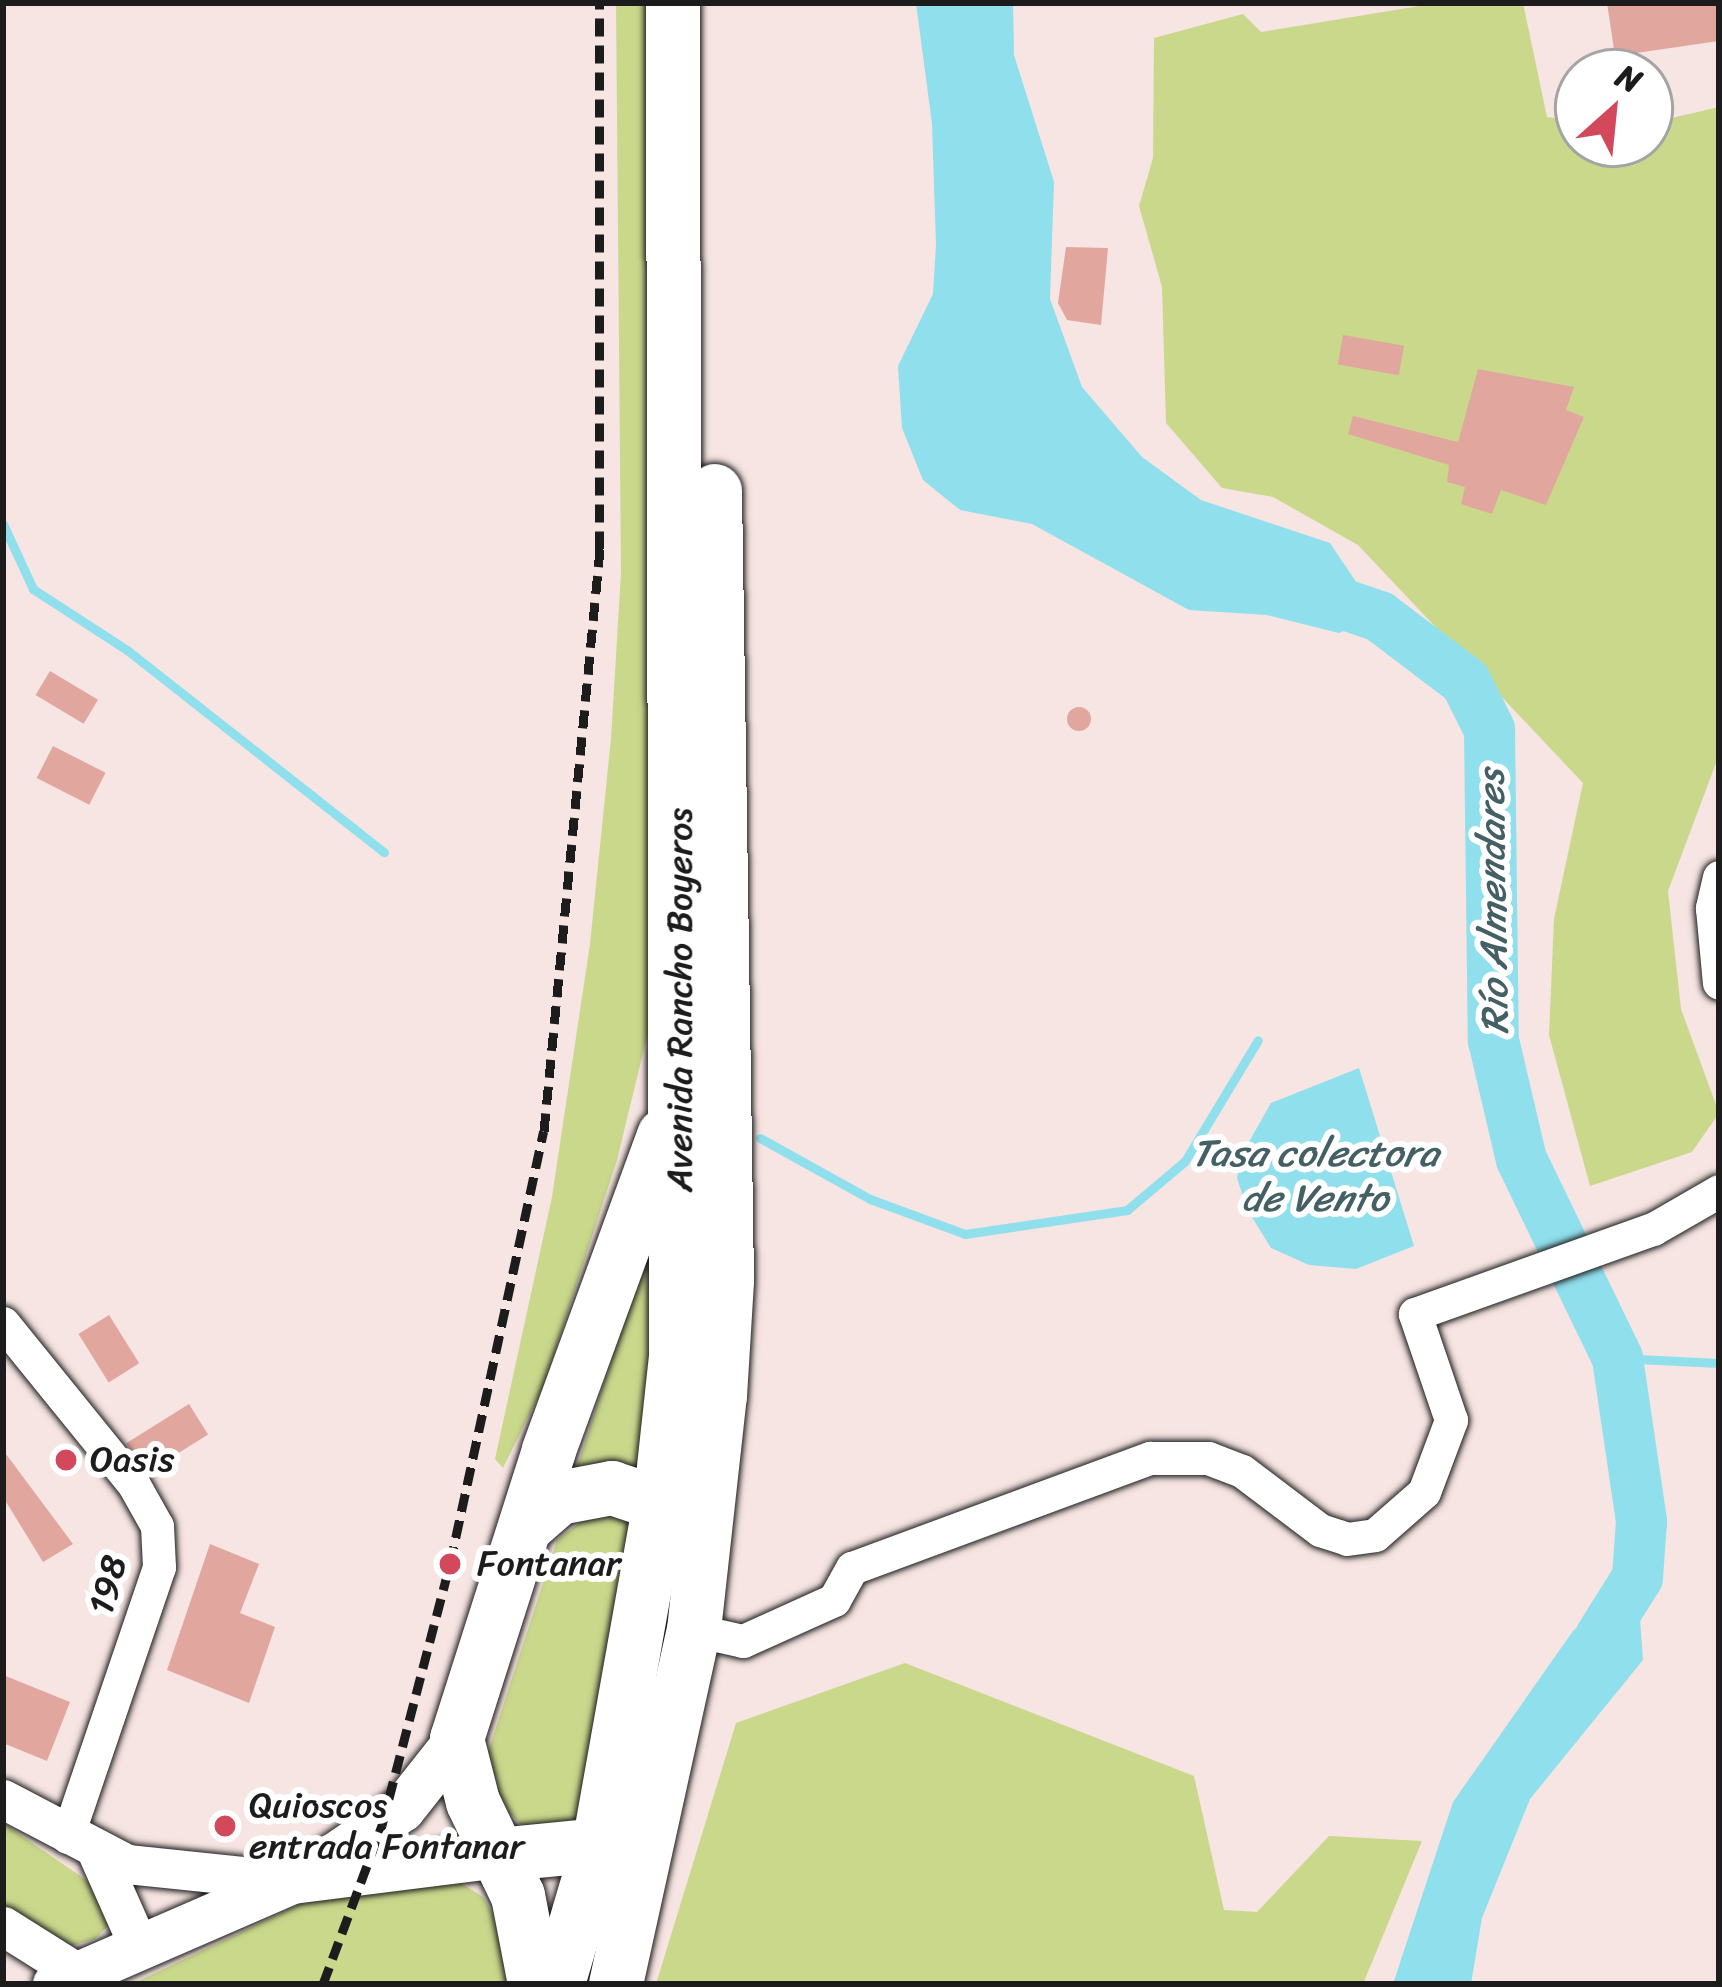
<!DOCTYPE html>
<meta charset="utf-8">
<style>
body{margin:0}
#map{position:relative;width:1722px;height:1987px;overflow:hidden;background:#f6e5e2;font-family:Sriracha,sans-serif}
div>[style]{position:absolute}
.green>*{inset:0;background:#cad88c}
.water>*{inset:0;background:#90dfed}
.stream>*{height:9px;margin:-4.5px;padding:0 4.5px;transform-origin:4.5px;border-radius:4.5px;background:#90dfed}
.river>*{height:51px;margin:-25.5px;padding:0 25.5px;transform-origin:25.5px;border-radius:25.5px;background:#90dfed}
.building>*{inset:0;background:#e1a79e;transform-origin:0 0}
.round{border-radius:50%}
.roads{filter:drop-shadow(0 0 3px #1c1c1c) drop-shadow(0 0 3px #1c1c1c)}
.minor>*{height:33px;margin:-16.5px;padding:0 16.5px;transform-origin:16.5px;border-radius:16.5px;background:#fff}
.tertiary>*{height:39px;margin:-19.5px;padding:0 19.5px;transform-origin:19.5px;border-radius:19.5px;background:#fff}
.secondary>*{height:45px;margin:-22.5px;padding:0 22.5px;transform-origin:22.5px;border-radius:22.5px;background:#fff}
.trunk>*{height:54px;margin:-27px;padding:0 27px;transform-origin:27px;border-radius:27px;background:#fff}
.rail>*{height:9px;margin-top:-4.5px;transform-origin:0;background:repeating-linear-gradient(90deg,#1c1c1c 0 18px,transparent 0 27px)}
.dots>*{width:33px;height:33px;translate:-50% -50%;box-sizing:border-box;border:6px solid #fff;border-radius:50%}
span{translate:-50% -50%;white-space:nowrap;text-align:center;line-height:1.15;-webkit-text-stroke:12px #fff;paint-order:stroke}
.street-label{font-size:36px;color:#1c1c1c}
.poi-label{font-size:36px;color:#1c1c1c}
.left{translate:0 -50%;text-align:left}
.water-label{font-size:39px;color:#456065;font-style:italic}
.frame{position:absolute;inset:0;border:6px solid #1c1c1c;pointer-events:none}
.north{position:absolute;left:1554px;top:48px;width:120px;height:120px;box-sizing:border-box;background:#fff;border:3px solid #a4a4a4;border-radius:50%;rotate:27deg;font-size:33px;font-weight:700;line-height:48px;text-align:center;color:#1c1c1c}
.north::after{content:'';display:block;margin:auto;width:42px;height:54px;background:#d1495b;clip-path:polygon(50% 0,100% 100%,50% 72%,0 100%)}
</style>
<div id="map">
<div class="green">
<i style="clip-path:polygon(616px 3px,650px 3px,652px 1016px,617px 1160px,544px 1385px,503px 1468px,495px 1459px,552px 1197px,590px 944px,611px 738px,621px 573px)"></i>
<i style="clip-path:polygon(1438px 3px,1523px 3px,1547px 117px,1578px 121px,1578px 144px,1650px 144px,1650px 123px,1719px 107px,1719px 755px,1668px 891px,1681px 1009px,1719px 1113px,1692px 1152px,1590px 1186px,1549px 1035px,1554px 919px,1583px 783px,1358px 545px,1273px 497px,1222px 488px,1166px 423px,1162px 287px,1139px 206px,1153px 158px,1154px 38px,1243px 14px,1261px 32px)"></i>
<i style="clip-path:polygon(652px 1262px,653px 1468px,574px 1477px,639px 1274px)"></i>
<i style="clip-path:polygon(591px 1514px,635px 1515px,586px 1832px,545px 1833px,521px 1824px,497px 1801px,487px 1755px,557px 1540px)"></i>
<i style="clip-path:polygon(905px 1663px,1194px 1776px,1224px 1910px,1257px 1912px,1329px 1836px,1422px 1841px,1363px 1984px,656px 1984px,736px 1723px)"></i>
<i style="clip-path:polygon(3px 1823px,105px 1893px,112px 1922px,95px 1939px,71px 1946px,3px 1911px)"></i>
<i style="clip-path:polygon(455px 1879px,483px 1897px,500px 1926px,510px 1984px,132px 1984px,317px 1896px)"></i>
</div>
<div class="water">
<i style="clip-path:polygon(916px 3px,1013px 3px,1014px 55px,1054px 182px,1050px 299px,1082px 387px,1142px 457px,1201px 500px,1330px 543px,1379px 616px,1339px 633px,1267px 615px,1189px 610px,1032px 524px,960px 510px,923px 480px,902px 428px,898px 366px,933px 294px,936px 245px,932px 124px)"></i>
<i style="clip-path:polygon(1359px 1068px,1414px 1246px,1356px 1269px,1309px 1265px,1271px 1248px,1247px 1209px,1237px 1178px,1242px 1154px,1271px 1103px)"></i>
<i style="clip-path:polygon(1637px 1577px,1643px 1660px,1530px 1799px,1482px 1918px,1471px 1984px,1393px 1984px,1453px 1802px,1573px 1631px)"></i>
</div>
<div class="stream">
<i style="left:3px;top:524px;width:72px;rotate:65.2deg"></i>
<i style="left:33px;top:589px;width:112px;rotate:33deg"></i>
<i style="left:127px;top:650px;width:327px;rotate:38.2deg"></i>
<i style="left:760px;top:1138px;width:126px;rotate:29deg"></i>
<i style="left:870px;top:1199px;width:101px;rotate:20.2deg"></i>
<i style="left:965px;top:1234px;width:164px;rotate:-8.4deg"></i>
<i style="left:1127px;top:1210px;width:76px;rotate:-40.2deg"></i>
<i style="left:1185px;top:1161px;width:141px;rotate:-58.9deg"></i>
<i style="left:1617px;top:1358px;width:102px;rotate:2.8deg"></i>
</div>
<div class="river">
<i style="left:1315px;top:594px;width:68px;rotate:19deg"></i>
<i style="left:1379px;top:616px;width:108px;rotate:37.1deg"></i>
<i style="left:1465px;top:681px;width:54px;rotate:63.4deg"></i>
<i style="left:1489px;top:729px;width:311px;rotate:89.3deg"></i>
<i style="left:1493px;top:1040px;width:122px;rotate:76.8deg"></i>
<i style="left:1521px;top:1159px;width:221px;rotate:64.2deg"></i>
<i style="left:1617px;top:1358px;width:165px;rotate:81.6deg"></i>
<i style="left:1641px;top:1521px;width:56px;rotate:94.1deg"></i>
<i style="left:1637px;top:1577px;width:70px;rotate:122.1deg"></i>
</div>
<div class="building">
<i style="clip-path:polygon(1607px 3px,1719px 3px,1719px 41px,1615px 56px)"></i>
<i style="clip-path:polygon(1066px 247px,1108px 248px,1101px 325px,1067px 320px,1058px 303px)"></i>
<i style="left:1343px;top:335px;width:62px;height:30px;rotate:10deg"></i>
<i style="clip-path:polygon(1478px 369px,1574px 387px,1566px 410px,1584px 417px,1546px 505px,1501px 490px,1492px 514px,1461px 504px,1465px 487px,1447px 482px,1449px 465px,1348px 434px,1353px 416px,1458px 442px)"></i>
<i style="left:50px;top:671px;width:56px;height:28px;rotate:31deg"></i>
<i class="round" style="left:1067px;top:707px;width:24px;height:24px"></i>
<i style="left:53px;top:746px;width:59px;height:36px;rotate:27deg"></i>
<i style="left:109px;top:1315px;width:57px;height:36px;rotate:58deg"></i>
<i style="left:189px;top:1404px;width:36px;height:74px;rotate:58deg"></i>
<i style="clip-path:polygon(3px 1450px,73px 1544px,43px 1562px,3px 1497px)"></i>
<i style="clip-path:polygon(210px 1544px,259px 1564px,240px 1613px,275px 1627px,249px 1703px,167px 1670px)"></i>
<i style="clip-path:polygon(3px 1675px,70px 1702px,47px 1761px,3px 1743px)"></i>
</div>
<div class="roads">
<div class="minor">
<i style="left:1719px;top:877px;width:32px;rotate:103deg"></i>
<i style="left:1712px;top:908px;width:75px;rotate:84.7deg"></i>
<i style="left:3px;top:1323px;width:208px;rotate:51deg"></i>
<i style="left:134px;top:1485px;width:47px;rotate:60.7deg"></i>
<i style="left:157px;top:1526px;width:41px;rotate:87.2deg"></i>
<i style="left:159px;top:1567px;width:285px;rotate:108.8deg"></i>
<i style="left:694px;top:1630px;width:50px;rotate:12.7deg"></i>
<i style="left:743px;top:1641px;width:100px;rotate:-24.3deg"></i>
<i style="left:834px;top:1600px;width:37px;rotate:-61deg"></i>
<i style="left:852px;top:1568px;width:318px;rotate:-20.3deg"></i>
<i style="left:1150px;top:1458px;width:58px"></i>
<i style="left:1208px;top:1458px;width:36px;rotate:21deg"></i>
<i style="left:1242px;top:1471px;width:98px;rotate:37.1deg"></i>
<i style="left:1320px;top:1530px;width:28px;rotate:18deg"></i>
<i style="left:1347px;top:1539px;width:28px;rotate:-8deg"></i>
<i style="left:1375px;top:1535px;width:65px;rotate:-41.3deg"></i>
<i style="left:1424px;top:1492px;width:77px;rotate:-69.4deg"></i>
<i style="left:1451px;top:1420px;width:112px;rotate:-108.8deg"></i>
<i style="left:1415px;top:1314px;width:253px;rotate:-19.7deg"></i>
<i style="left:1653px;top:1229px;width:76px;rotate:-29.9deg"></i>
</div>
<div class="tertiary">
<i style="left:3px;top:1799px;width:140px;rotate:27.7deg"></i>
<i style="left:127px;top:1864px;width:166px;rotate:5.9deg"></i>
<i style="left:96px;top:1850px;width:104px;rotate:66.1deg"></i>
<i style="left:3px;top:1926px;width:89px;rotate:32.1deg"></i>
</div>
<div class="secondary">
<i style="left:311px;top:1871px;width:110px;rotate:-34.3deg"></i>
<i style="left:402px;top:1809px;width:89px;rotate:-51.8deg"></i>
<i style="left:55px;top:1984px;width:258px;rotate:-23.5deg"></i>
<i style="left:292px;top:1881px;width:207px;rotate:-7.2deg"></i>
</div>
<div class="trunk">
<i style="left:527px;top:1526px;width:43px;rotate:-41.2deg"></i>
<i style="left:559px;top:1498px;width:54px;rotate:-10.7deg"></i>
<i style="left:612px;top:1488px;width:51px;rotate:18.4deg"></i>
<i style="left:660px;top:1504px;width:33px;rotate:49deg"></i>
<i style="left:497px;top:1855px;width:102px;rotate:-5.6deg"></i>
<i style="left:599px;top:1845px;width:33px;rotate:-25deg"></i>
<i style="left:535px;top:1984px;width:90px;rotate:-100.9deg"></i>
<i style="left:518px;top:1896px;width:104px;rotate:-115.6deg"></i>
<i style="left:473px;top:1802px;width:65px;rotate:-104.3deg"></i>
<i style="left:457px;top:1739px;width:303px;rotate:-72.3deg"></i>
<i style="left:549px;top:1450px;width:335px;rotate:-69.9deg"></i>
<i style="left:558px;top:1984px;width:145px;rotate:-73.6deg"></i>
<i style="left:599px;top:1845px;width:346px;rotate:-79.9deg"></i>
<i style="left:660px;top:1504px;width:148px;rotate:-83.8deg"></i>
<i style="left:676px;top:1357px;width:1354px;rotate:-90.13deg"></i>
<i style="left:616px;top:1984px;width:362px;rotate:-77.6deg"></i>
<i style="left:694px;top:1630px;width:235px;rotate:-83.7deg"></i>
<i style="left:720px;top:1396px;width:116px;rotate:-86.5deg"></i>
<i style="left:727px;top:1280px;width:789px;rotate:-90.87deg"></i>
</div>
</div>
<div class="rail">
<i style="left:323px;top:1984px;width:170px;rotate:-69.6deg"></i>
<i style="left:382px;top:1825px;width:270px;rotate:-75.4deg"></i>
<i style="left:450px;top:1564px;width:443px;rotate:-77.8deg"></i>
<i style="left:544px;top:1131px;width:585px;rotate:-84.5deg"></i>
<i style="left:600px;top:549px;width:546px;rotate:-90.1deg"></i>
</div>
<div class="dots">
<i style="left:66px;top:1460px;background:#d1495b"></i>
<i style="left:450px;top:1564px;background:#d1495b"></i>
<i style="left:225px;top:1826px;background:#d1495b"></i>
</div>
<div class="street-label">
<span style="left:680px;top:1000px;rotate:-90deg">Avenida Rancho Boyeros</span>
<span style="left:108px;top:1585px;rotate:-75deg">198</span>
</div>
<div class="poi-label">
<span class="left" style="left:90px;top:1460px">Oasis</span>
<span class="left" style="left:477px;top:1564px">Fontanar</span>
<span class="left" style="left:249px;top:1826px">Quioscos<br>entrada Fontanar</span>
</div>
<div class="water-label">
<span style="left:1493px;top:902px;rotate:-91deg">Río Almendares</span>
<span style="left:1315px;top:1176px">Tasa colectora<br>de Vento</span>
</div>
<div class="frame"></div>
<div class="north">N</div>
</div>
